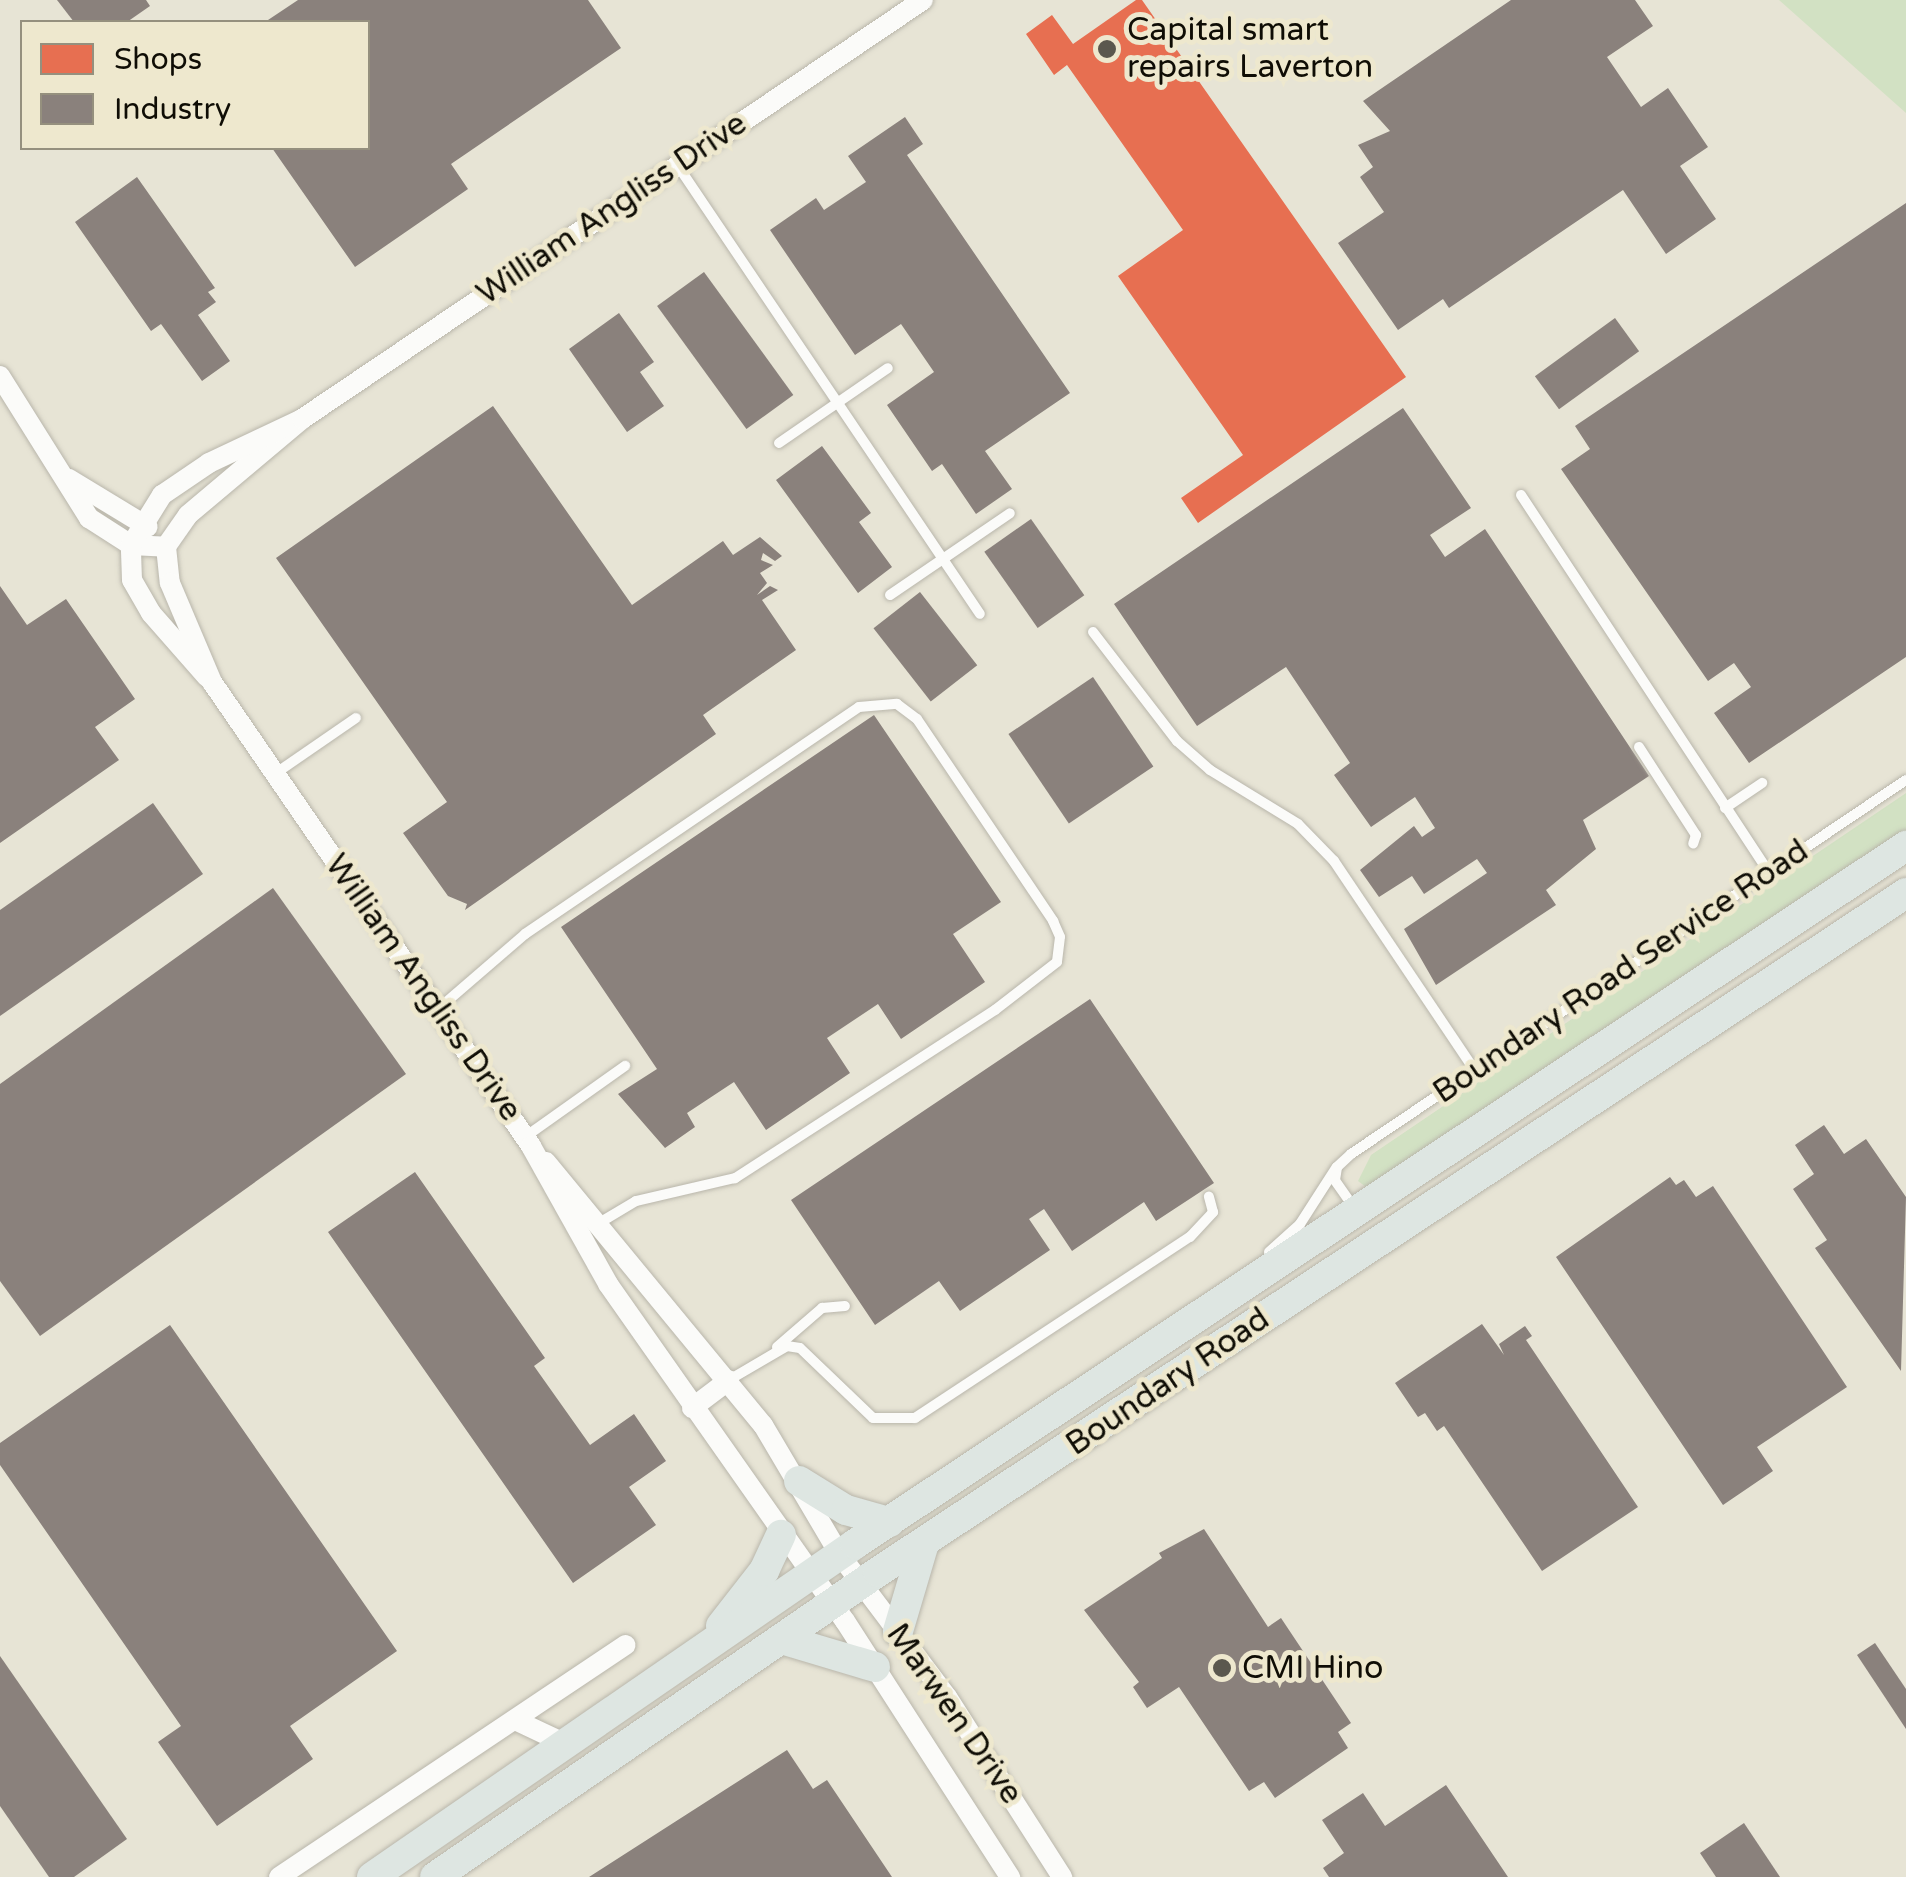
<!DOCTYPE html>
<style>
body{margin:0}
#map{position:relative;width:1906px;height:1877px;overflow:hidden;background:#e7e4d5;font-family:"Varela Round",sans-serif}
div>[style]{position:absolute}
.green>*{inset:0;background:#d2e1c3}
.shops>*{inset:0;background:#e76f51}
.industry>*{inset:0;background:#8a817c;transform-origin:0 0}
.roads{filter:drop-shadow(0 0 2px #b9b6ab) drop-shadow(0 0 2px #b9b6ab)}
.service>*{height:10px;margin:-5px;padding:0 5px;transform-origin:5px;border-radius:5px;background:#fbfbf9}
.minor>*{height:20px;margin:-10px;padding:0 10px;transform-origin:10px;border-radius:10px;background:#fbfbf9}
.primary>*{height:30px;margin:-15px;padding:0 15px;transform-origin:15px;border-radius:15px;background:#dee6e2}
.dots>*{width:28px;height:28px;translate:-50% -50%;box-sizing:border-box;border:5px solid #eee8ce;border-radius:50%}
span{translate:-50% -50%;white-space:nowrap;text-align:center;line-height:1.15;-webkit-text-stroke:10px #eee8ce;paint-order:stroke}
.poi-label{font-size:32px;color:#0f0d05}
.left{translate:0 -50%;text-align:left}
.street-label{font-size:32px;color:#0f0d05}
.legend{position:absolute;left:20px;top:20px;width:350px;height:130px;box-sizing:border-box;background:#eee8ce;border:2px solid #95907e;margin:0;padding:12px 18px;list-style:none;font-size:30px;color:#0f0d05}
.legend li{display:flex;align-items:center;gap:20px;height:50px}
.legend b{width:50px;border:2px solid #95907e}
</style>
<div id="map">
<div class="green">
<i style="clip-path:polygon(1779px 0,1906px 0,1906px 113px)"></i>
<i style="clip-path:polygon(1906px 793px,1906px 834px,1366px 1187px,1358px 1181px,1371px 1155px)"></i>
</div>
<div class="shops">
<i style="clip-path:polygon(1136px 0,1142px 0,1406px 377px,1198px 523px,1181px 498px,1243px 455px,1118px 276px,1183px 230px,1067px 65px,1054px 75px,1026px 34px,1052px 15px,1073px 44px)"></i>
</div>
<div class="industry">
<i style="clip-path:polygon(57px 0,146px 0,150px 6px,127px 22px,74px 22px)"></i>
<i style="clip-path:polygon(298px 0,588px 0,621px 48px,451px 164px,468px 189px,355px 267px,272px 148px,368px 148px,368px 22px,265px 22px)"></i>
<i style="clip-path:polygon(1511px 0,1635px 0,1653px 26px,1607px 57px,1641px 107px,1668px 88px,1708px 147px,1680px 166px,1716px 219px,1666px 254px,1623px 190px,1449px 308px,1443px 299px,1398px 330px,1338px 243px,1384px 212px,1360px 177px,1373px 167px,1358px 145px,1390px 131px,1363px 101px)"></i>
<i style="clip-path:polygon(905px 117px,923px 144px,907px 155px,1070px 393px,985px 451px,1012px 489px,976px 514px,942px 464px,932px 471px,887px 405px,934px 372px,901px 324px,855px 355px,770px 230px,816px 198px,824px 210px,866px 182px,848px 156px)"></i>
<i style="clip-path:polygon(137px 177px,215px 288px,208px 292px,216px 302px,198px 315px,230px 361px,202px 381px,161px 324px,151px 331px,75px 222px)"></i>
<i style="clip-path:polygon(1906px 203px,1906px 657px,1749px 763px,1714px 713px,1751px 687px,1734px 663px,1708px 681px,1561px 469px,1590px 449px,1575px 426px)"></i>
<i style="left:704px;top:272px;width:152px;height:58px;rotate:54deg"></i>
<i style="clip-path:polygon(619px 313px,654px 362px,640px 372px,664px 406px,627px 432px,569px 349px)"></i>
<i style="left:1615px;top:318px;width:41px;height:99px;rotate:54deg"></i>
<i style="clip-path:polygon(493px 406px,632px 605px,723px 541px,733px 555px,760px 537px,782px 556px,775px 561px,763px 553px,761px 560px,773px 565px,760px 573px,767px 583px,757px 595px,770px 586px,778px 590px,762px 600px,796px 650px,703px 715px,716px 734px,465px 910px,467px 904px,448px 896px,403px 833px,447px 802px,276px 558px)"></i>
<i style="clip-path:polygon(1403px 408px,1471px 508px,1430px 535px,1445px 557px,1485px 529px,1649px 776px,1583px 820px,1596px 849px,1546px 890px,1556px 905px,1436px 985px,1404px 929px,1487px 873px,1477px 859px,1424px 894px,1412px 876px,1379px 897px,1360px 870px,1414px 826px,1422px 837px,1435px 828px,1415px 797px,1371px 827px,1334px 775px,1350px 763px,1286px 667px,1197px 726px,1114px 604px)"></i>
<i style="clip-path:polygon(822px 446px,871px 513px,859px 522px,892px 567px,858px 593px,776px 480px)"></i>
<i style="left:1031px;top:519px;width:93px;height:57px;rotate:55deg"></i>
<i style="clip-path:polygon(0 586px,27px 625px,66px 599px,135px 699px,95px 727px,119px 760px,0 843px)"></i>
<i style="left:920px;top:592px;width:93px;height:59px;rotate:52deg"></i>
<i style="left:1093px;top:677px;width:108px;height:102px;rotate:56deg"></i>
<i style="clip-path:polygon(874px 715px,1001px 902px,953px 934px,985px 982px,901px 1039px,878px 1004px,827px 1038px,850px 1073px,766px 1130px,734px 1082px,687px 1113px,695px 1127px,665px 1148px,618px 1094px,657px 1069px,561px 927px)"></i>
<i style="clip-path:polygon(153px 803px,203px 874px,0 1016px,0 910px)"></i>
<i style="clip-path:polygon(273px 888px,406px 1074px,40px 1336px,0 1281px,0 1084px)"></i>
<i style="clip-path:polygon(1090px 999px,1214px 1183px,1156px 1221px,1144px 1202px,1072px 1251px,1044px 1209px,1029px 1219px,1050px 1250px,960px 1311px,939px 1281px,875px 1325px,791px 1200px)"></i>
<i style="clip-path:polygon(1824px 1125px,1844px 1154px,1866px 1139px,1906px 1197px,1901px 1371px,1815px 1248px,1827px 1240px,1793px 1189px,1814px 1174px,1795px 1145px)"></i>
<i style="clip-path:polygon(415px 1172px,545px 1358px,534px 1366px,590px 1445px,634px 1414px,666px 1461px,629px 1487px,656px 1525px,573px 1583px,328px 1232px)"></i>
<i style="clip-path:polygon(1670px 1177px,1676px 1185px,1684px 1180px,1696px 1197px,1713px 1186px,1847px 1387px,1757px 1447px,1773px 1471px,1723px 1505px,1556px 1257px)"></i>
<i style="clip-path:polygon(1482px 1324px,1504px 1355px,1499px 1344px,1525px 1326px,1532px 1336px,1526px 1340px,1638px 1507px,1542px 1571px,1444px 1426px,1437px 1431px,1425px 1413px,1418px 1417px,1395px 1383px)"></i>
<i style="clip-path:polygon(170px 1325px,397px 1651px,290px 1726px,313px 1759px,217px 1826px,158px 1742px,181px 1726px,0 1465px,0 1443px)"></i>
<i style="clip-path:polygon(1204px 1529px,1268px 1627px,1281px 1618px,1351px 1723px,1338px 1732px,1348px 1748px,1275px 1798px,1264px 1782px,1249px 1791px,1179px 1687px,1147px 1708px,1133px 1687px,1139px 1682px,1084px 1610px,1162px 1558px,1159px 1553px)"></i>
<i style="clip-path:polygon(1875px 1643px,1906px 1689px,1906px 1729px,1857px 1655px)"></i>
<i style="clip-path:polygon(0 1656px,127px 1839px,74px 1877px,49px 1877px,0 1806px)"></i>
<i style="clip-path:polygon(787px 1750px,813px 1789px,827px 1780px,892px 1877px,589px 1877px)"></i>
<i style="clip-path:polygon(1446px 1785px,1508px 1877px,1329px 1877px,1323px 1868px,1344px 1853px,1322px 1820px,1363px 1793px,1385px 1826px)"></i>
<i style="clip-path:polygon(1744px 1823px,1780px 1877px,1716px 1877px,1700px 1853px)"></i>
</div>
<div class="roads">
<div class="service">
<i style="left:678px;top:166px;width:540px;rotate:56.02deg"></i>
<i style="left:779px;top:443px;width:132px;rotate:-34.5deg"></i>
<i style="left:1521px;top:495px;width:452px;rotate:56.7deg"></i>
<i style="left:890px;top:595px;width:145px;rotate:-34.3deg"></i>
<i style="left:1093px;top:632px;width:138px;rotate:52.4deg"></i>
<i style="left:1177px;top:741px;width:44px;rotate:41.3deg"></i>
<i style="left:1210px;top:770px;width:103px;rotate:31.5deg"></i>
<i style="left:1298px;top:824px;width:52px;rotate:45.8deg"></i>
<i style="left:1334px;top:861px;width:253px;rotate:56.1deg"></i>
<i style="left:1639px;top:747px;width:105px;rotate:57.1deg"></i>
<i style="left:1696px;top:835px;width:9px;rotate:108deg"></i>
<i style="left:276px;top:773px;width:97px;rotate:-34.5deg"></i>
<i style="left:1725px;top:808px;width:45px;rotate:-34deg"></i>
<i style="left:437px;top:1010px;width:116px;rotate:-40.8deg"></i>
<i style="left:525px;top:934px;width:404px;rotate:-34.2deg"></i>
<i style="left:859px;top:707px;width:38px;rotate:-5deg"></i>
<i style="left:897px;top:704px;width:25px;rotate:37deg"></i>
<i style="left:917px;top:719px;width:244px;rotate:56deg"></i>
<i style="left:1053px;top:921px;width:17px;rotate:66deg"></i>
<i style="left:1060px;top:937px;width:25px;rotate:97deg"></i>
<i style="left:1057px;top:962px;width:78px;rotate:142.3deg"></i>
<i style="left:995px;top:1010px;width:310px;rotate:147.1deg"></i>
<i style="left:735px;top:1178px;width:102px;rotate:166.9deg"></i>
<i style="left:636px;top:1201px;width:49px;rotate:149.2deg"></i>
<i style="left:525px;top:1137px;width:123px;rotate:-35.4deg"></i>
<i style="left:1355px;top:1209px;width:35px;rotate:-125deg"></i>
<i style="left:1335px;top:1180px;width:13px;rotate:-81deg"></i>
<i style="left:1337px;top:1167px;width:19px;rotate:-43deg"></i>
<i style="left:1351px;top:1154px;width:669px;rotate:-33.98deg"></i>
<i style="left:1269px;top:1252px;width:42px;rotate:-42.1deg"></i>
<i style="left:1300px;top:1224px;width:67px;rotate:-57.3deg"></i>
<i style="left:777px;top:1347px;width:60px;rotate:-40.9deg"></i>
<i style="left:822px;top:1308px;width:23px;rotate:-5deg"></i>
<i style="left:729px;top:1380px;width:67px;rotate:-30.4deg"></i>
<i style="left:787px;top:1346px;width:13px;rotate:9deg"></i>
<i style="left:800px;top:1348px;width:101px;rotate:43.8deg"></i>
<i style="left:873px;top:1418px;width:42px"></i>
<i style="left:915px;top:1418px;width:329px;rotate:-33.4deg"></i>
<i style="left:1190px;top:1237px;width:34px;rotate:-47deg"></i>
<i style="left:1213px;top:1212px;width:16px;rotate:-105deg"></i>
</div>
<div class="minor">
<i style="left:0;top:376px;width:168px;rotate:57.9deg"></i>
<i style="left:89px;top:518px;width:50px;rotate:32.7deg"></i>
<i style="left:131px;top:545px;width:35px;rotate:3deg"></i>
<i style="left:302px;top:419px;width:149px;rotate:139.9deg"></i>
<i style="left:188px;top:515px;width:39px;rotate:125deg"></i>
<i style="left:166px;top:547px;width:36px;rotate:84deg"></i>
<i style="left:170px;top:583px;width:108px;rotate:67deg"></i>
<i style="left:212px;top:682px;width:563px;rotate:55.49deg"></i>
<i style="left:531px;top:1146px;width:158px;rotate:60.8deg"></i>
<i style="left:608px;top:1284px;width:412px;rotate:54.9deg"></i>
<i style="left:845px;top:1621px;width:305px;rotate:57.2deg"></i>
<i style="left:69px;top:479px;width:92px;rotate:31.3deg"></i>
<i style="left:207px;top:677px;width:85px;rotate:-131.2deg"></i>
<i style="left:151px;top:613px;width:38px;rotate:-120deg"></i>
<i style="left:132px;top:580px;width:35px;rotate:-92deg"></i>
<i style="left:131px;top:545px;width:59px;rotate:-58.2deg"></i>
<i style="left:162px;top:495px;width:57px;rotate:-34.2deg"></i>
<i style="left:209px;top:463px;width:103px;rotate:-25.3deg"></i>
<i style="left:302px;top:419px;width:749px;rotate:-34.01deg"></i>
<i style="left:546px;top:1162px;width:341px;rotate:50.5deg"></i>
<i style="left:763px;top:1425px;width:151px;rotate:59.4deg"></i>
<i style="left:840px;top:1555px;width:178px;rotate:53deg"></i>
<i style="left:947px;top:1697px;width:214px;rotate:57.4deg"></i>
<i style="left:692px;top:1408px;width:46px;rotate:-37.1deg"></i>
<i style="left:515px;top:1720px;width:56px;rotate:25.2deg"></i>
<i style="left:279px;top:1877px;width:417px;rotate:-33.8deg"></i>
</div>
<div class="primary">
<i style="left:799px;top:1481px;width:55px;rotate:31.7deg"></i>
<i style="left:846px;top:1510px;width:45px;rotate:15.6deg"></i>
<i style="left:721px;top:1626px;width:70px;rotate:-52deg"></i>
<i style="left:764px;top:1571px;width:40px;rotate:-65deg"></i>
<i style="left:898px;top:1631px;width:92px;rotate:-73.5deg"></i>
<i style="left:781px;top:1639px;width:98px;rotate:16.6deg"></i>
<i style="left:372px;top:1877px;width:587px;rotate:-34.58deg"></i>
<i style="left:855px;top:1544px;width:1262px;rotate:-33.59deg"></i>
<i style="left:435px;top:1877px;width:538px;rotate:-34.55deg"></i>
<i style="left:878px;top:1572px;width:1232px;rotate:-33.44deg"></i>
</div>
</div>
<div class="dots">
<i style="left:1107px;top:49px;background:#5b584e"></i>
<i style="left:1222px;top:1668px;background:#5b584e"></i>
</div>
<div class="poi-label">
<span class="left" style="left:1127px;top:49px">Capital smart<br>repairs Laverton</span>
<span class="left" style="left:1242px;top:1668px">CMI Hino</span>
</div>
<div class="street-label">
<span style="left:612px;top:209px;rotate:-34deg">William Angliss Drive</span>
<span style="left:1621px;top:972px;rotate:-34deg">Boundary Road Service Road</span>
<span style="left:423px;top:988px;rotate:55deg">William Angliss Drive</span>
<span style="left:1168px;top:1382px;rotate:-34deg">Boundary Road</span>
<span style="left:954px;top:1714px;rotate:55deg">Marwen Drive</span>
</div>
<ul class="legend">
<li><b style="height:28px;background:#e76f51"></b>Shops</li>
<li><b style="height:28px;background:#8a817c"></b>Industry</li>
</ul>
</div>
